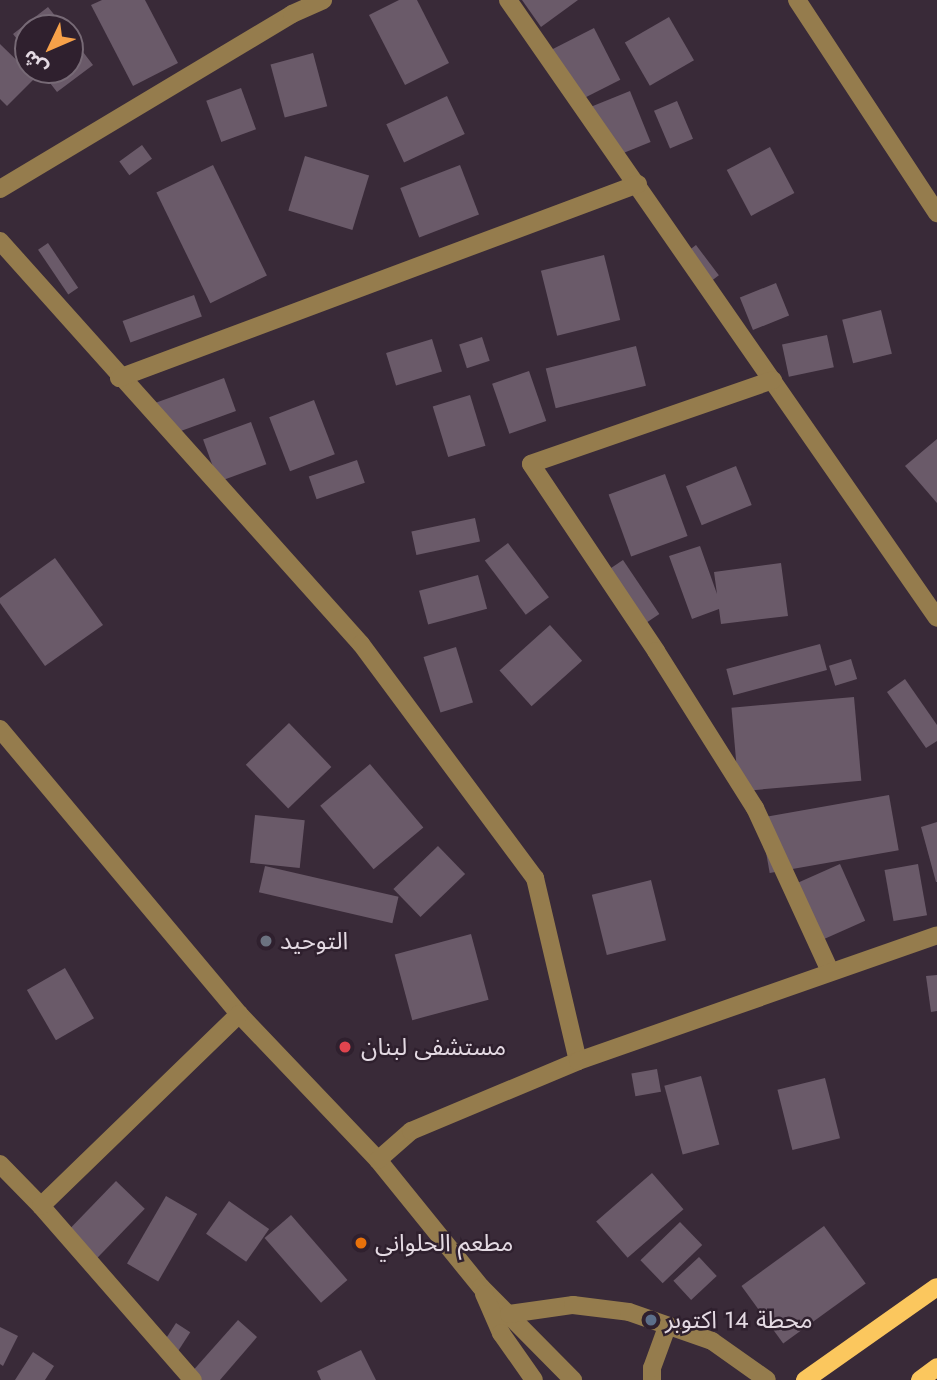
<!DOCTYPE html>
<meta charset="utf-8">
<style>
body{margin:0}
#map{position:relative;width:937px;height:1380px;overflow:hidden;background:#392a38;font-family:Jost,"Noto Sans Arabic",sans-serif}
div>[style]{position:absolute}
.building>*{inset:0;background:#6a5a69;transform-origin:0 0}
.minor>*{height:18px;margin:-9px;padding:0 9px;transform-origin:9px;border-radius:9px;background:#957c4d}
.major>*{height:18px;margin:-9px;padding:0 9px;transform-origin:9px;border-radius:9px;background:#fbc75e}
.dots>*{width:19px;height:19px;translate:-50% -50%;box-sizing:border-box;border:4px solid #2f202e;border-radius:50%}
span{translate:-50% -50%;white-space:nowrap;text-align:center;line-height:1.15;-webkit-text-stroke:5px #2f202e;paint-order:stroke}
.poi-label{font-size:24px;color:#e4dae3}
.left{translate:0 -50%;text-align:left}
.north{position:absolute;left:14px;top:14px;width:70px;height:70px;box-sizing:border-box;background:#2f202e;border:2px solid #776a76;border-radius:50%;rotate:226deg;font-size:19px;font-weight:700;line-height:28px;text-align:center;color:#e4dae3}
.north::after{content:'';display:block;margin:auto;width:24px;height:32px;background:#f7a149;clip-path:polygon(50% 0,100% 100%,50% 72%,0 100%)}
</style>
<div id="map">
<div class="building">
<i style="clip-path:polygon(102px 0,145px 0,178px 63px,133px 86px,91px 5px)"></i>
<i style="clip-path:polygon(399px 0,417px 0,449px 63px,405px 85px,369px 15px)"></i>
<i style="clip-path:polygon(522px 0,578px 0,541px 27px)"></i>
<i style="clip-path:polygon(48px 7px,65px 28px,28px 28px,28px 53px,13px 34px)"></i>
<i style="left:669px;top:17px;width:50px;height:51px;rotate:60deg"></i>
<i style="left:594px;top:28px;width:58px;height:56px;rotate:63deg"></i>
<i style="clip-path:polygon(70px 35px,93px 65px,57px 92px,40px 70px,70px 70px)"></i>
<i style="clip-path:polygon(0 44px,35px 78px,7px 106px,0 99px)"></i>
<i style="left:313px;top:53px;width:55px;height:44px;rotate:75deg"></i>
<i style="left:241px;top:88px;width:44px;height:37px;rotate:70deg"></i>
<i style="left:630px;top:91px;width:55px;height:44px;rotate:68deg"></i>
<i style="left:447px;top:96px;width:42px;height:67px;rotate:65deg"></i>
<i style="left:677px;top:101px;width:41px;height:25px;rotate:67deg"></i>
<i style="left:142px;top:145px;width:17px;height:28px;rotate:54deg"></i>
<i style="left:770px;top:147px;width:52px;height:49px;rotate:62deg"></i>
<i style="left:305px;top:156px;width:67px;height:57px;rotate:17deg"></i>
<i style="left:213px;top:165px;width:123px;height:63px;rotate:64deg"></i>
<i style="left:460px;top:165px;width:53px;height:64px;rotate:69deg"></i>
<i style="left:48px;top:243px;width:54px;height:12px;rotate:56deg"></i>
<i style="left:696px;top:245px;width:38px;height:16px;rotate:53deg"></i>
<i style="left:604px;top:255px;width:67px;height:65px;rotate:76deg"></i>
<i style="left:776px;top:283px;width:35px;height:39px;rotate:68deg"></i>
<i style="left:194px;top:295px;width:23px;height:76px;rotate:70deg"></i>
<i style="left:881px;top:310px;width:45px;height:40px;rotate:76deg"></i>
<i style="left:827px;top:335px;width:33px;height:46px;rotate:78deg"></i>
<i style="left:482px;top:337px;width:25px;height:24px;rotate:72deg"></i>
<i style="left:432px;top:339px;width:34px;height:48px;rotate:73deg"></i>
<i style="left:636px;top:346px;width:41px;height:93px;rotate:76deg"></i>
<i style="left:529px;top:371px;width:53px;height:39px;rotate:71deg"></i>
<i style="left:224px;top:378px;width:35px;height:74px;rotate:70deg"></i>
<i style="left:470px;top:395px;width:53px;height:39px;rotate:73deg"></i>
<i style="left:314px;top:400px;width:58px;height:48px;rotate:69deg"></i>
<i style="left:251px;top:422px;width:45px;height:51px;rotate:70deg"></i>
<i style="clip-path:polygon(937px 439px,937px 503px,905px 466px)"></i>
<i style="left:357px;top:460px;width:24px;height:51px;rotate:71deg"></i>
<i style="left:736px;top:466px;width:42px;height:54px;rotate:68deg"></i>
<i style="left:665px;top:474px;width:66px;height:60px;rotate:70deg"></i>
<i style="left:475px;top:518px;width:24px;height:65px;rotate:78deg"></i>
<i style="left:508px;top:543px;width:68px;height:29px;rotate:53deg"></i>
<i style="clip-path:polygon(700px 546px,717px 594px,714px 572px,781px 563px,788px 616px,721px 624px,719px 609px,692px 619px,669px 556px)"></i>
<i style="clip-path:polygon(55px 558px,103px 625px,45px 666px,0 603px,0 598px)"></i>
<i style="left:623px;top:560px;width:65px;height:31px;rotate:56deg"></i>
<i style="left:478px;top:575px;width:35px;height:61px;rotate:75deg"></i>
<i style="left:550px;top:625px;width:48px;height:68px;rotate:48deg"></i>
<i style="left:820px;top:644px;width:27px;height:97px;rotate:75deg"></i>
<i style="left:456px;top:647px;width:58px;height:34px;rotate:73deg"></i>
<i style="left:851px;top:659px;width:21px;height:23px;rotate:73deg"></i>
<i style="clip-path:polygon(905px 679px,937px 725px,937px 741px,926px 748px,887px 692px)"></i>
<i style="left:854px;top:697px;width:84px;height:123px;rotate:85deg"></i>
<i style="left:289px;top:723px;width:61px;height:60px;rotate:46deg"></i>
<i style="left:370px;top:764px;width:83px;height:65px;rotate:50deg"></i>
<i style="left:889px;top:795px;width:56px;height:131px;rotate:80deg"></i>
<i style="left:255px;top:815px;width:50px;height:48px;rotate:6deg"></i>
<i style="clip-path:polygon(937px 822px,937px 882px,936px 882px,921px 827px)"></i>
<i style="left:438px;top:846px;width:39px;height:62px;rotate:46deg"></i>
<i style="left:840px;top:864px;width:62px;height:56px;rotate:66deg"></i>
<i style="left:918px;top:864px;width:52px;height:34px;rotate:80deg"></i>
<i style="left:265px;top:866px;width:137px;height:27px;rotate:13deg"></i>
<i style="left:651px;top:880px;width:62px;height:61px;rotate:76deg"></i>
<i style="left:471px;top:934px;width:68px;height:79px;rotate:75deg"></i>
<i style="left:65px;top:968px;width:58px;height:44px;rotate:60deg"></i>
<i style="clip-path:polygon(937px 975px,937px 1011px,931px 1012px,926px 976px)"></i>
<i style="left:657px;top:1069px;width:23px;height:26px;rotate:80deg"></i>
<i style="left:701px;top:1076px;width:71px;height:38px;rotate:75deg"></i>
<i style="left:825px;top:1078px;width:62px;height:49px;rotate:76deg"></i>
<i style="left:652px;top:1173px;width:48px;height:74px;rotate:49deg"></i>
<i style="left:116px;top:1181px;width:40px;height:73px;rotate:44deg"></i>
<i style="left:166px;top:1196px;width:36px;height:78px;rotate:30deg"></i>
<i style="left:229px;top:1201px;width:49px;height:40px;rotate:35deg"></i>
<i style="left:291px;top:1215px;width:86px;height:35px;rotate:49deg"></i>
<i style="left:680px;top:1222px;width:32px;height:55px;rotate:46deg"></i>
<i style="left:824px;top:1226px;width:71px;height:102px;rotate:54deg"></i>
<i style="left:699px;top:1257px;width:26px;height:35px;rotate:47deg"></i>
<i style="clip-path:polygon(238px 1320px,257px 1337px,220px 1380px,196px 1380px,190px 1374px)"></i>
<i style="left:176px;top:1323px;width:17px;height:30px;rotate:33deg"></i>
<i style="clip-path:polygon(0 1327px,18px 1336px,3px 1366px,0 1364px)"></i>
<i style="clip-path:polygon(361px 1350px,376px 1380px,321px 1380px,317px 1371px)"></i>
<i style="clip-path:polygon(33px 1352px,54px 1366px,45px 1380px,15px 1380px)"></i>
</div>
<div class="minor">
<i style="left:508px;top:0;width:752px;rotate:55.23deg"></i>
<i style="left:797px;top:0;width:255px;rotate:56.7deg"></i>
<i style="left:0;top:189px;width:340px;rotate:-30.9deg"></i>
<i style="left:292px;top:14px;width:34px;rotate:-24deg"></i>
<i style="left:0;top:241px;width:541px;rotate:48.15deg"></i>
<i style="left:361px;top:644px;width:292px;rotate:53.4deg"></i>
<i style="left:535px;top:878px;width:188px;rotate:76.8deg"></i>
<i style="left:119px;top:378px;width:554px;rotate:-20.5deg"></i>
<i style="left:773px;top:380px;width:256px;rotate:160.9deg"></i>
<i style="left:531px;top:464px;width:225px;rotate:56.2deg"></i>
<i style="left:656px;top:651px;width:186px;rotate:57.8deg"></i>
<i style="left:755px;top:808px;width:179px;rotate:65.3deg"></i>
<i style="left:0;top:729px;width:372px;rotate:50deg"></i>
<i style="left:239px;top:1014px;width:202px;rotate:46.4deg"></i>
<i style="left:378px;top:1160px;width:164px;rotate:51deg"></i>
<i style="left:481px;top:1287px;width:131px;rotate:45.3deg"></i>
<i style="left:378px;top:1160px;width:44px;rotate:-41.3deg"></i>
<i style="left:411px;top:1131px;width:181px;rotate:-22.7deg"></i>
<i style="left:578px;top:1061px;width:380px;rotate:-19.3deg"></i>
<i style="left:0;top:1164px;width:59px;rotate:45.7deg"></i>
<i style="left:41px;top:1206px;width:231px;rotate:48.9deg"></i>
<i style="left:41px;top:1206px;width:276px;rotate:-44.1deg"></i>
<i style="left:484px;top:1294px;width:43px;rotate:66.4deg"></i>
<i style="left:501px;top:1333px;width:57px;rotate:54.9deg"></i>
<i style="left:509px;top:1314px;width:65px;rotate:-8deg"></i>
<i style="left:573px;top:1305px;width:56px;rotate:7.1deg"></i>
<i style="left:629px;top:1312px;width:88px;rotate:19.3deg"></i>
<i style="left:712px;top:1341px;width:67px;rotate:35.3deg"></i>
<i style="left:652px;top:1380px;width:12px;rotate:-90deg"></i>
<i style="left:652px;top:1368px;width:44px;rotate:-69.9deg"></i>
</div>
<div class="major">
<i style="left:805px;top:1380px;width:161px;rotate:-35.2deg"></i>
<i style="left:920px;top:1380px;width:21px;rotate:-37deg"></i>
</div>
<div class="dots">
<i style="left:266px;top:941px;background:#6b7280"></i>
<i style="left:345px;top:1047px;background:#e0444e"></i>
<i style="left:361px;top:1243px;background:#e8710a"></i>
<i style="left:651px;top:1320px;background:#5c6f8a"></i>
</div>
<div class="poi-label">
<span class="left" style="left:280px;top:941px">التوحيد</span>
<span class="left" style="left:361px;top:1047px">مستشفى لبنان</span>
<span class="left" style="left:375px;top:1243px">مطعم الحلواني</span>
<span class="left" style="left:665px;top:1320px">محطة 14 اكتوبر</span>
</div>
<div class="north">ش</div>
</div>
